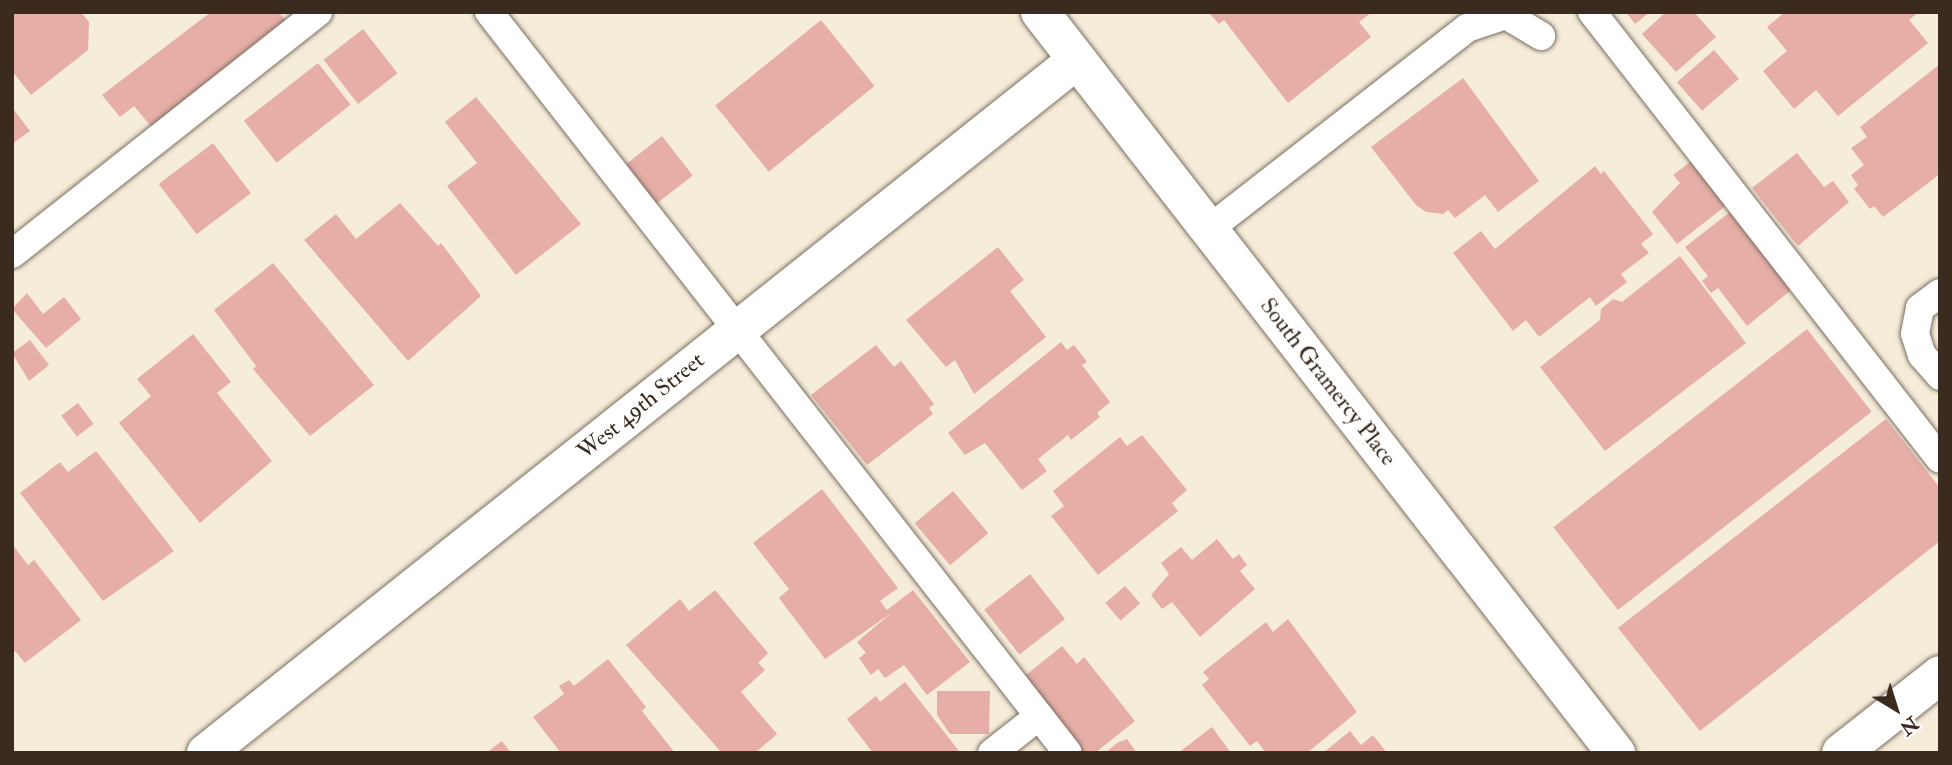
<!DOCTYPE html>
<style>
body{margin:0}
#map{position:relative;width:1952px;height:765px;overflow:hidden;background:#f5edda;font-family:"IM FELL Double Pica",serif}
div>[style]{position:absolute}
.building>*{inset:0;background:#e6aea7;transform-origin:0 0}
.roads{filter:drop-shadow(0 0 2px #7c6e60) drop-shadow(0 0 2px #7c6e60)}
.lane>*{height:28px;margin:-14px;padding:0 14px;transform-origin:14px;border-radius:14px;background:#fff}
.street>*{height:38px;margin:-19px;padding:0 19px;transform-origin:19px;border-radius:19px;background:#fff}
.secondary>*{height:38px;margin:-19px;padding:0 19px;transform-origin:19px;border-radius:19px;background:#fff}
span{translate:-50% -50%;white-space:nowrap;text-align:center;line-height:1.15;-webkit-text-stroke:6px #fff;paint-order:stroke}
.street-label{font-size:23px;color:#3b2a1e}
.frame{position:absolute;inset:0;border:14px solid #3b2a1e;pointer-events:none}
.north{position:absolute;left:1861px;top:674px;width:70px;height:70px;-webkit-text-stroke:5px #fff;paint-order:stroke;rotate:142deg;font-size:19px;font-weight:700;line-height:28px;text-align:center;color:#3b2a1e}
.north::after{content:'';display:block;margin:auto;width:24px;height:32px;background:#3b2a1e;clip-path:polygon(50% 0,100% 100%,50% 72%,0 100%)}
</style>
<div id="map">
<div class="building">
<i style="clip-path:polygon(12px 12px,81px 12px,89px 22px,88px 50px,31px 95px,12px 71px)"></i>
<i style="clip-path:polygon(211px 12px,279px 12px,288px 24px,154px 130px,134px 106px,120px 117px,102px 95px)"></i>
<i style="clip-path:polygon(1208px 12px,1372px 12px,1359px 22px,1371px 37px,1288px 103px,1224px 20px,1219px 24px)"></i>
<i style="clip-path:polygon(1626px 12px,1650px 12px,1635px 24px)"></i>
<i style="clip-path:polygon(1666px 12px,1694px 12px,1716px 37px,1676px 72px,1642px 34px)"></i>
<i style="clip-path:polygon(1785px 12px,1919px 12px,1909px 20px,1928px 43px,1838px 116px,1816px 90px,1794px 109px,1763px 71px,1787px 51px,1767px 27px)"></i>
<i style="left:821px;top:20px;width:85px;height:136px;rotate:51deg"></i>
<i style="left:363px;top:29px;width:56px;height:50px;rotate:52deg"></i>
<i style="left:1714px;top:50px;width:38px;height:49px;rotate:49deg"></i>
<i style="left:318px;top:63px;width:53px;height:94px;rotate:52deg"></i>
<i style="clip-path:polygon(1940px 64px,1940px 174px,1883px 217px,1874px 206px,1870px 209px,1854px 189px,1858px 185px,1851px 175px,1864px 165px,1851px 148px,1867px 137px,1860px 127px)"></i>
<i style="clip-path:polygon(1463px 78px,1539px 181px,1498px 212px,1485px 195px,1455px 218px,1448px 210px,1443px 214px,1426px 212px,1416px 205px,1371px 147px)"></i>
<i style="clip-path:polygon(476px 97px,581px 224px,516px 275px,447px 186px,477px 163px,445px 122px)"></i>
<i style="clip-path:polygon(12px 107px,30px 131px,12px 144px)"></i>
<i style="left:662px;top:136px;width:50px;height:49px;rotate:52deg"></i>
<i style="left:213px;top:143px;width:63px;height:68px;rotate:53deg"></i>
<i style="clip-path:polygon(1797px 153px,1824px 187px,1833px 181px,1849px 202px,1798px 246px,1752px 188px)"></i>
<i style="clip-path:polygon(1693px 160px,1728px 204px,1677px 244px,1652px 212px,1680px 183px,1673px 175px)"></i>
<i style="clip-path:polygon(1595px 166px,1601px 174px,1604px 171px,1653px 234px,1641px 244px,1649px 253px,1621px 274px,1627px 282px,1596px 306px,1590px 297px,1539px 337px,1526px 320px,1513px 331px,1453px 253px,1481px 231px,1495px 249px)"></i>
<i style="clip-path:polygon(400px 203px,438px 246px,441px 243px,481px 296px,408px 361px,304px 240px,336px 214px,356px 239px)"></i>
<i style="clip-path:polygon(1734px 209px,1795px 287px,1747px 326px,1718px 288px,1711px 293px,1702px 281px,1708px 276px,1685px 247px)"></i>
<i style="clip-path:polygon(998px 247px,1024px 280px,1010px 291px,1046px 337px,974px 394px,955px 360px,946px 367px,906px 320px)"></i>
<i style="clip-path:polygon(1680px 256px,1746px 343px,1605px 451px,1540px 367px,1600px 320px,1601px 309px,1613px 299px,1622px 302px)"></i>
<i style="clip-path:polygon(273px 263px,374px 385px,310px 436px,253px 369px,256px 366px,214px 310px)"></i>
<i style="clip-path:polygon(27px 293px,43px 314px,64px 297px,81px 319px,46px 348px,12px 309px)"></i>
<i style="left:1807px;top:329px;width:105px;height:322px;rotate:52deg"></i>
<i style="clip-path:polygon(193px 334px,231px 382px,217px 393px,272px 461px,200px 523px,119px 423px,151px 396px,137px 379px)"></i>
<i style="clip-path:polygon(30px 340px,49px 365px,29px 381px,12px 353px)"></i>
<i style="clip-path:polygon(1061px 342px,1067px 350px,1074px 345px,1087px 362px,1082px 365px,1110px 402px,1097px 413px,1100px 417px,1071px 440px,1068px 435px,1038px 459px,1047px 471px,1022px 490px,985px 443px,965px 455px,948px 433px)"></i>
<i style="clip-path:polygon(876px 345px,894px 367px,901px 361px,934px 404px,929px 408px,933px 414px,867px 465px,811px 395px)"></i>
<i style="left:78px;top:403px;width:26px;height:21px;rotate:53deg"></i>
<i style="clip-path:polygon(1886px 419px,1940px 488px,1940px 541px,1700px 731px,1618px 628px)"></i>
<i style="clip-path:polygon(1142px 435px,1187px 490px,1172px 503px,1178px 511px,1098px 575px,1051px 516px,1064px 506px,1053px 491px,1120px 437px,1127px 446px)"></i>
<i style="clip-path:polygon(96px 451px,174px 551px,103px 601px,20px 493px,60px 462px,68px 472px)"></i>
<i style="clip-path:polygon(822px 489px,898px 588px,880px 601px,887px 610px,913px 590px,970px 662px,927px 695px,904px 665px,885px 678px,878px 669px,871px 675px,859px 658px,866px 653px,857px 642px,890px 614px,825px 659px,779px 598px,789px 589px,753px 543px)"></i>
<i style="left:953px;top:491px;width:55px;height:50px;rotate:50deg"></i>
<i style="clip-path:polygon(1217px 539px,1233px 559px,1239px 554px,1247px 565px,1240px 571px,1255px 589px,1200px 637px,1172px 602px,1162px 609px,1151px 595px,1169px 574px,1161px 563px,1181px 547px,1192px 560px)"></i>
<i style="clip-path:polygon(12px 544px,28px 565px,34px 560px,81px 620px,25px 663px,15px 651px,12px 653px)"></i>
<i style="left:1030px;top:574px;width:57px;height:58px;rotate:52deg"></i>
<i style="left:1125px;top:586px;width:23px;height:26px;rotate:49deg"></i>
<i style="clip-path:polygon(715px 590px,768px 653px,758px 663px,765px 670px,741px 692px,777px 734px,755px 753px,722px 753px,626px 645px,680px 599px,689px 611px)"></i>
<i style="clip-path:polygon(1288px 619px,1357px 712px,1307px 753px,1266px 753px,1257px 741px,1250px 746px,1202px 685px,1209px 679px,1203px 672px,1266px 622px,1273px 632px)"></i>
<i style="clip-path:polygon(1062px 646px,1077px 664px,1084px 657px,1135px 721px,1095px 753px,1081px 753px,1021px 679px)"></i>
<i style="clip-path:polygon(608px 659px,646px 707px,642px 711px,675px 753px,561px 753px,533px 717px,564px 694px,559px 686px,569px 680px,574px 686px)"></i>
<i style="clip-path:polygon(905px 682px,959px 751px,957px 753px,873px 753px,847px 719px,876px 696px,880px 702px)"></i>
<i style="clip-path:polygon(937px 691px,990px 691px,989px 734px,950px 734px,937px 715px)"></i>
<i style="clip-path:polygon(1212px 727px,1231px 753px,1178px 753px)"></i>
<i style="clip-path:polygon(1350px 731px,1361px 745px,1373px 735px,1387px 753px,1323px 753px)"></i>
<i style="clip-path:polygon(1127px 739px,1137px 753px,1105px 753px,1117px 743px)"></i>
<i style="clip-path:polygon(502px 741px,511px 753px,486px 753px)"></i>
</div>
<div class="roads">
<div class="lane">
<i style="left:489px;top:12px;width:940px;rotate:52deg"></i>
<i style="left:1592px;top:12px;width:566px;rotate:52.1deg"></i>
<i style="left:1209px;top:229px;width:327px;rotate:-37.9deg"></i>
<i style="left:1467px;top:28px;width:41px;rotate:-18.4deg"></i>
<i style="left:1506px;top:15px;width:41px;rotate:31deg"></i>
<i style="left:12px;top:254px;width:390px;rotate:-38.3deg"></i>
<i style="left:1940px;top:293px;width:25px;rotate:143deg"></i>
<i style="left:1920px;top:308px;width:26px;rotate:101deg"></i>
<i style="left:1915px;top:334px;width:22px;rotate:72deg"></i>
<i style="left:1922px;top:355px;width:28px;rotate:49deg"></i>
<i style="left:992px;top:753px;width:60px;rotate:-38.2deg"></i>
</div>
<div class="street">
<i style="left:206px;top:753px;width:1113px;rotate:-38.51deg"></i>
</div>
<div class="secondary">
<i style="left:1040px;top:12px;width:939px;rotate:52.14deg"></i>
<i style="left:1841px;top:753px;width:126px;rotate:-38.2deg"></i>
</div>
</div>
<div class="street-label">
<span style="left:1328px;top:382px;rotate:52deg">South Gramercy Place</span>
<span style="left:641px;top:406px;rotate:-39deg">West 49th Street</span>
</div>
<div class="frame"></div>
<div class="north">N</div>
</div>
